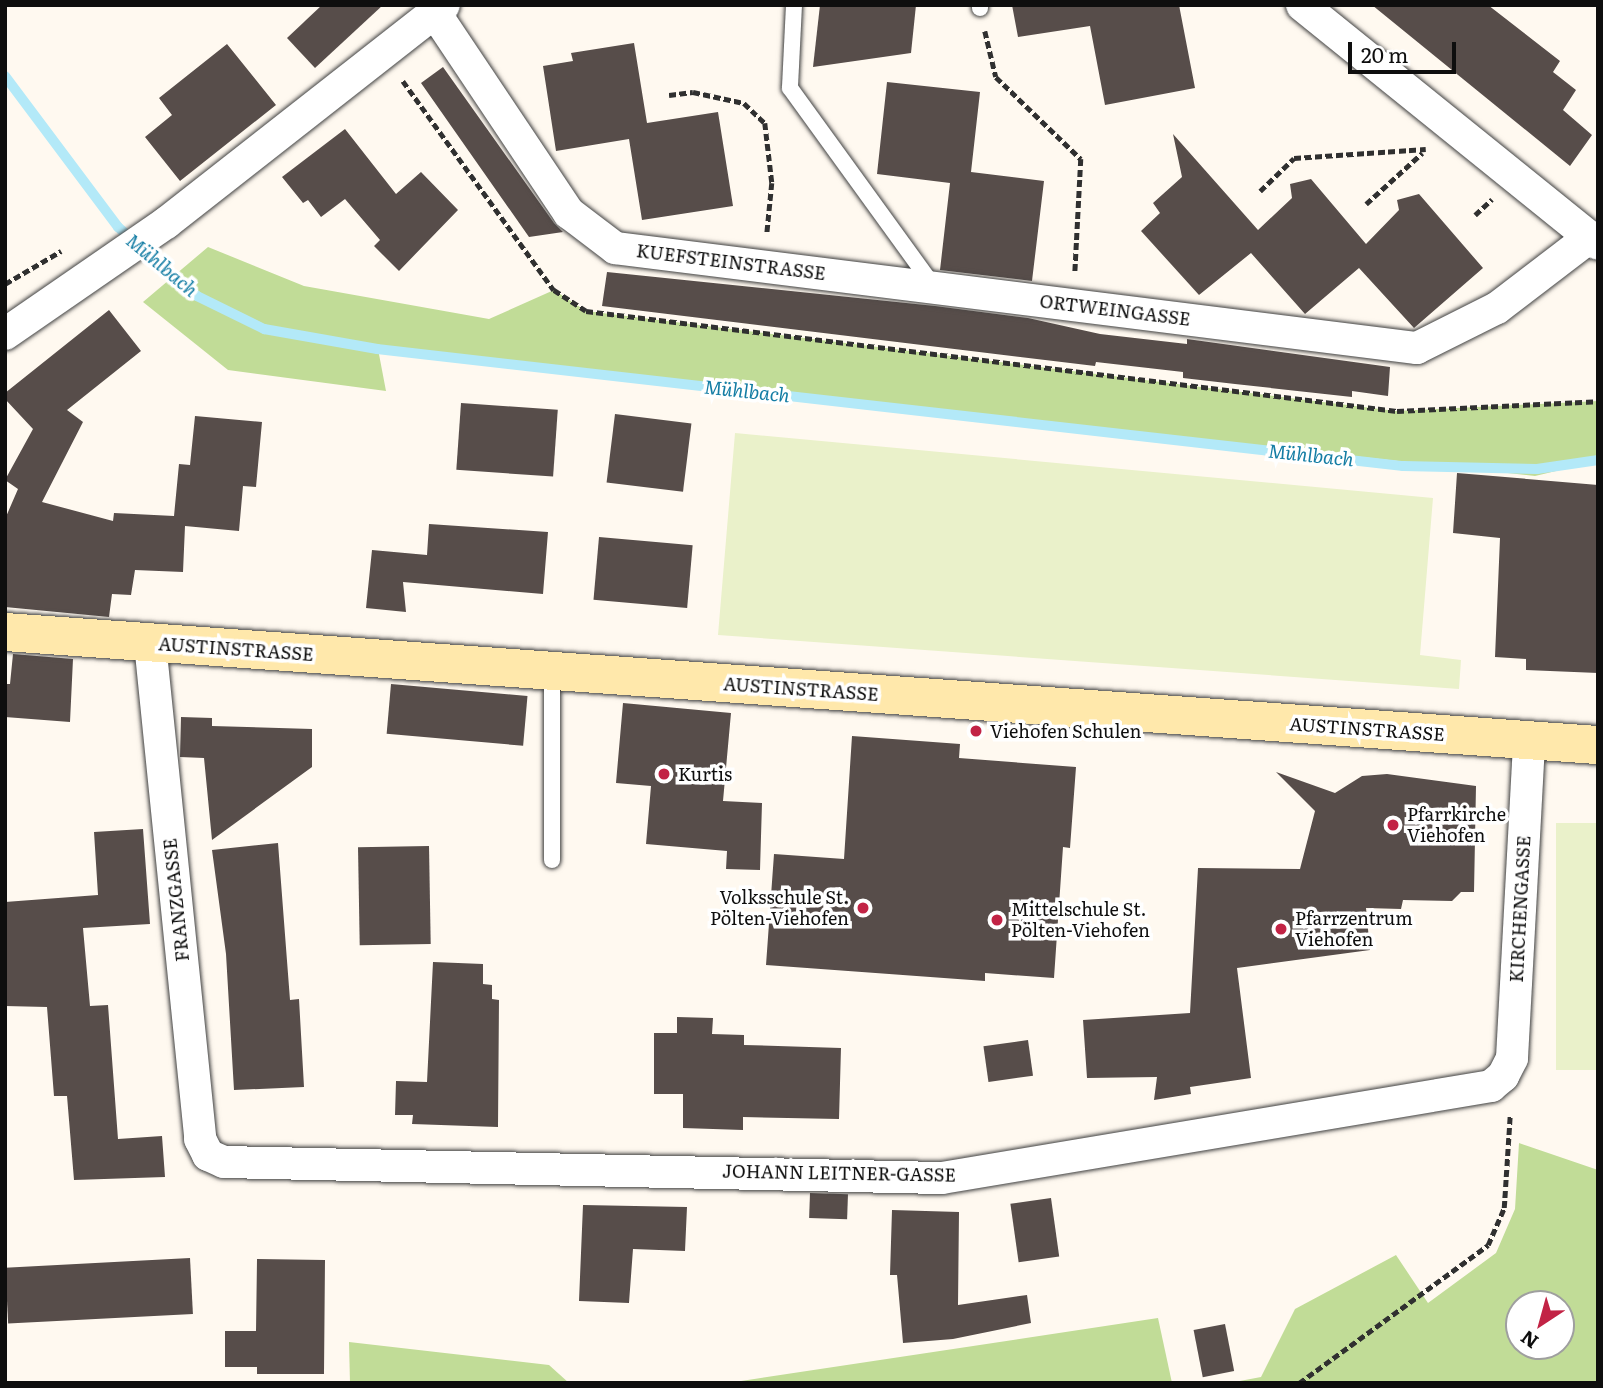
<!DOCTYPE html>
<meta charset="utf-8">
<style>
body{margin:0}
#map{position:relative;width:1603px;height:1388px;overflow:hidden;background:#fff9f0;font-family:Literata,serif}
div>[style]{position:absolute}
.forest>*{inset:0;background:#c1dc97}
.pitch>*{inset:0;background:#eaf1ca;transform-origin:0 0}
.stream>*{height:10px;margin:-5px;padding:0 5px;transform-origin:5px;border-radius:5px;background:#b3e9f8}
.building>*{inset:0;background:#574d4a;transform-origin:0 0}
.path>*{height:4.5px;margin-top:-2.25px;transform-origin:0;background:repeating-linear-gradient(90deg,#303030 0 7px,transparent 0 10.5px)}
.roads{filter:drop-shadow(0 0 2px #414141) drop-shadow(0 0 2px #414141)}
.lane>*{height:16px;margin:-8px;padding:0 8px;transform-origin:8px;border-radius:8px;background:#fff}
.street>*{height:32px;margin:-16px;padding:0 16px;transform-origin:16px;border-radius:16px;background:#fff}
.secondary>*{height:38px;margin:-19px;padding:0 19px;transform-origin:19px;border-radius:19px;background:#ffe8ab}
.dots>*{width:19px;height:19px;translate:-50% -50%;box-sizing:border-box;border:4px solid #fff;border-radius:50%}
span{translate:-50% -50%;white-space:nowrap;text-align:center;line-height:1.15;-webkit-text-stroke:7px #fff;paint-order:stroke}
.street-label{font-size:18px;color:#0e0e0e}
.poi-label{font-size:18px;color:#0e0e0e}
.left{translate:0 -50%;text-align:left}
.right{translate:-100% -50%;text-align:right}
.water-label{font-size:19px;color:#147da4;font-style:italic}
.frame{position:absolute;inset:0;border:7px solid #0e0e0e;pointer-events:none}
.north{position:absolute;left:1505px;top:1290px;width:70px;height:70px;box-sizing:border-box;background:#fff;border:2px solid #9f9f9f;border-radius:50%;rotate:216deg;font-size:19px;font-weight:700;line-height:28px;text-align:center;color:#0e0e0e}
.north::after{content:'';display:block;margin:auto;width:24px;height:32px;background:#c22345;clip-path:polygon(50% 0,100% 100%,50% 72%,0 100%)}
.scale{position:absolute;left:1348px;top:42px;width:108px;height:32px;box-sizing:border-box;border:4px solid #0e0e0e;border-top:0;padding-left:9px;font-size:21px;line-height:24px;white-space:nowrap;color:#0e0e0e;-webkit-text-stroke:5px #fff;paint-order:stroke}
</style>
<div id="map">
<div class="forest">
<i style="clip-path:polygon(208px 247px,304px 286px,489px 319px,554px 290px,586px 311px,1396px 411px,1598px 401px,1598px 461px,1535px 476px,378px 349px,386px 391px,228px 370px,143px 302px)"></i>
<i style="clip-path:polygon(evenodd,1519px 1143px,1598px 1170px,1598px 1383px,1229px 1383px,1261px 1377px,1295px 1309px,1396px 1255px,1428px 1303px,1496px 1253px,1515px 1209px,1519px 1143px,1519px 1304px,1561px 1304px,1561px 1346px,1519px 1346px,1519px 1304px)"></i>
<i style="clip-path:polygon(1158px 1318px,1172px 1383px,728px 1383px)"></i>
<i style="clip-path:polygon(349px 1342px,549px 1365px,569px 1383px,350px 1383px)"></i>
</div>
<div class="pitch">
<i style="clip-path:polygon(735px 433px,1433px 498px,1420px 655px,1461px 660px,1459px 689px,718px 635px)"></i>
<i style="left:1556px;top:823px;width:42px;height:247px"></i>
</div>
<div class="stream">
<i style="left:5px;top:76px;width:189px;rotate:53.2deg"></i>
<i style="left:118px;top:227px;width:105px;rotate:41.1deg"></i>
<i style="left:197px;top:296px;width:75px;rotate:26.2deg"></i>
<i style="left:264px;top:329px;width:115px;rotate:10deg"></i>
<i style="left:377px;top:349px;width:1033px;rotate:6.51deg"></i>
<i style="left:1403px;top:466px;width:134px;rotate:1.3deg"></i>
<i style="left:1537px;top:469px;width:62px;rotate:-8.4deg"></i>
</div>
<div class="building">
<i style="clip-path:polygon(322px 5px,383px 5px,315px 68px,287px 38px)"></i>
<i style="clip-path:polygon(820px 5px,916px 5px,911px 53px,813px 67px)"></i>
<i style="clip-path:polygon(1012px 5px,1179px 5px,1195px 88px,1105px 105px,1090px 26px,1018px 37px)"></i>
<i style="clip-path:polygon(1372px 5px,1488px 5px,1560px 61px,1553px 72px,1576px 90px,1563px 110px,1592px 135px,1570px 166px)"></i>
<i style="clip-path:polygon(634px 43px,647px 123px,718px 112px,733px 206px,642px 220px,629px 139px,556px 151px,543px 66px,573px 61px,571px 53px)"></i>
<i style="clip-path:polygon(227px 44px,276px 105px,180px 181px,145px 137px,172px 115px,159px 98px)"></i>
<i style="clip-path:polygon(443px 67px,554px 223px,563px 232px,529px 237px,421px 83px)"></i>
<i style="clip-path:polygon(887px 82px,980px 92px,971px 172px,1044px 181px,1032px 281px,940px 270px,950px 183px,877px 174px)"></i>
<i style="clip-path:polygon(345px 129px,396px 194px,421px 172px,458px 210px,399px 271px,374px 246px,380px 240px,345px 199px,321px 217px,308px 200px,303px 203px,282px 177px)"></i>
<i style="clip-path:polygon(1173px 134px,1258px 230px,1292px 198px,1290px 184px,1311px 179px,1366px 244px,1399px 210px,1397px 200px,1419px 194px,1483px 268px,1414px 328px,1359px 268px,1305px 314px,1251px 253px,1199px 295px,1141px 231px,1160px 213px,1153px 203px,1182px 177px)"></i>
<i style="clip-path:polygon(607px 272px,935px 306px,1028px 318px,1100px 334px,1187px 344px,1187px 339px,1390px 367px,1388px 396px,1352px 391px,1352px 397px,1235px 384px,1183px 378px,1183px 372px,1096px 362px,1095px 366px,602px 306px)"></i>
<i style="clip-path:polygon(109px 310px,141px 351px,67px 410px,83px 422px,42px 502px,113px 521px,114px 513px,174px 516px,179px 464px,190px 465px,195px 416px,262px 422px,256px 487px,243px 486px,239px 531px,185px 526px,183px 572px,135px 570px,131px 595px,112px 594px,109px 617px,5px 607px,5px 519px,18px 489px,5px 480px,33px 429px,5px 399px,5px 393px)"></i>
<i style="left:461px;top:403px;width:97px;height:67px;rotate:4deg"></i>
<i style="left:615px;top:414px;width:77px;height:69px;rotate:7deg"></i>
<i style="clip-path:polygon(1457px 473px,1598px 485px,1598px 673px,1526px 670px,1526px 659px,1495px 657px,1500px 538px,1453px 533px)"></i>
<i style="clip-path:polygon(429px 524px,548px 532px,543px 594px,403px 582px,406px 612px,366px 608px,372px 550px,427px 555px)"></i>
<i style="left:599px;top:537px;width:94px;height:63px;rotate:5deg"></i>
<i style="clip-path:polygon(13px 654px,73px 659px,70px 722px,5px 717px,5px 684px,10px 684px)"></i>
<i style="left:391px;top:684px;width:137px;height:50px;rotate:5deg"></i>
<i style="clip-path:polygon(623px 703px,731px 713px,723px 801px,762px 803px,760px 870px,726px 869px,727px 851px,646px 844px,651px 786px,616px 783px)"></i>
<i style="clip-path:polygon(181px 717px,212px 718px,212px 726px,312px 729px,312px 767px,212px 840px,204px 758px,180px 757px)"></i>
<i style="clip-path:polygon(852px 736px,960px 744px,959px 758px,1076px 767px,1070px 848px,1063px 847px,1054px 978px,985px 973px,985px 981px,766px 965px,774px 854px,844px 859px)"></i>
<i style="clip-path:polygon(1276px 772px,1335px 793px,1362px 776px,1387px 774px,1476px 786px,1474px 892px,1461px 892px,1452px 901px,1403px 900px,1401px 909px,1366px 908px,1370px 950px,1237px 968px,1251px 1078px,1190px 1087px,1191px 1094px,1154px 1100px,1157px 1077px,1087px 1078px,1083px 1020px,1190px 1013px,1198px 868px,1300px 869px,1315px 811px)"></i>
<i style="clip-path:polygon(143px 829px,150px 924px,83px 928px,90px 1006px,108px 1005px,118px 1139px,162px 1136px,165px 1177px,74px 1180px,67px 1096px,54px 1096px,47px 1007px,5px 1006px,5px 902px,98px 895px,94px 832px)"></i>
<i style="clip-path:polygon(278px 843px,290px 1000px,299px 999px,304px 1087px,234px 1090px,226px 954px,212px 850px)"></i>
<i style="left:429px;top:846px;width:98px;height:71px;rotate:89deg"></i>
<i style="clip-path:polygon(433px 962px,483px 964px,483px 984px,492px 985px,492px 999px,499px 1000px,498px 1127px,412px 1124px,413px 1115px,395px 1115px,396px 1081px,427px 1082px)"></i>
<i style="clip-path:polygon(677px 1017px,713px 1018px,712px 1034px,744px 1035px,744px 1045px,841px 1048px,839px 1119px,743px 1117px,743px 1130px,683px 1128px,683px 1094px,654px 1094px,654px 1033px,677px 1033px)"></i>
<i style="left:1028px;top:1040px;width:36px;height:45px;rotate:82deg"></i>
<i style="left:810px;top:1193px;width:38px;height:25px;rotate:2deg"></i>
<i style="left:1051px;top:1198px;width:59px;height:41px;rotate:82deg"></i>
<i style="clip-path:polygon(583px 1205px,687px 1207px,685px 1251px,633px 1249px,629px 1303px,579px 1301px)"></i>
<i style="clip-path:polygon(892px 1210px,959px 1212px,958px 1305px,1027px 1295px,1031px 1323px,953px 1339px,903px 1343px,897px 1275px,890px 1275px)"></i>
<i style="left:190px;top:1258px;width:56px;height:185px;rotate:87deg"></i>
<i style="clip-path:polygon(257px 1259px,325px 1260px,324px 1374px,257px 1374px,257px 1367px,225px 1367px,225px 1331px,256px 1331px)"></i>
<i style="left:1225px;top:1324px;width:48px;height:32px;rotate:79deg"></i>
</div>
<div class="path">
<i style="left:985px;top:31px;width:47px;rotate:76.6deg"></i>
<i style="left:996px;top:77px;width:118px;rotate:44deg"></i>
<i style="left:1081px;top:159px;width:113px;rotate:93deg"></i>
<i style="left:403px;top:81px;width:258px;rotate:54.2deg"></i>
<i style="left:554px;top:290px;width:38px;rotate:33deg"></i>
<i style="left:586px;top:311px;width:817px;rotate:7.03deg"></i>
<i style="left:1397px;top:411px;width:201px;rotate:-2.8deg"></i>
<i style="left:669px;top:95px;width:24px;rotate:-7deg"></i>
<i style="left:693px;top:92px;width:52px;rotate:12.2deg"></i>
<i style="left:744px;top:103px;width:29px;rotate:44deg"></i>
<i style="left:765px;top:123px;width:60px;rotate:83.3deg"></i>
<i style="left:772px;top:183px;width:51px;rotate:95.6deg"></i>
<i style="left:1260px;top:191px;width:47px;rotate:-44.1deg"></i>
<i style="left:1294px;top:158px;width:132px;rotate:-3.9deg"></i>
<i style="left:1366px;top:204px;width:76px;rotate:-42.3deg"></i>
<i style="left:1475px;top:215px;width:23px;rotate:-43deg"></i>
<i style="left:5px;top:284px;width:65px;rotate:-30.5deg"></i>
<i style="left:1299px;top:1383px;width:234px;rotate:-36.1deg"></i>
<i style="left:1488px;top:1245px;width:40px;rotate:-66.6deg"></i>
<i style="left:1504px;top:1208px;width:93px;rotate:-86.3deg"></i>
</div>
<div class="roads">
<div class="lane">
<i style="left:794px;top:5px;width:83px;rotate:92.8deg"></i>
<i style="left:790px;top:88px;width:247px;rotate:54.1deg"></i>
<i style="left:980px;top:5px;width:3px;rotate:90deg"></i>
<i style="left:552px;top:672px;width:188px;rotate:90deg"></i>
</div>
<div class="street">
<i style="left:1302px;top:5px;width:380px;rotate:38.9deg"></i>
<i style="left:435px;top:13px;width:241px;rotate:56.2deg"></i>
<i style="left:569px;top:213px;width:58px;rotate:37.3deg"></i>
<i style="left:615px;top:248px;width:808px;rotate:7.11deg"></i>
<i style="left:1417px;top:348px;width:89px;rotate:-26.6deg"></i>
<i style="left:1497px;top:308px;width:117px;rotate:-37.4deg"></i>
<i style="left:5px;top:334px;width:196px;rotate:-34.6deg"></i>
<i style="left:166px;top:223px;width:353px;rotate:-38.1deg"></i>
<i style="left:150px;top:643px;width:499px;rotate:84.2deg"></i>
<i style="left:200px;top:1139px;width:18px;rotate:63deg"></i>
<i style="left:208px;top:1155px;width:17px;rotate:24deg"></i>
<i style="left:224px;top:1162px;width:718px;rotate:1.28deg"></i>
<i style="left:942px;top:1178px;width:557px;rotate:-9.51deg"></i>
<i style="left:1491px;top:1086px;width:16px;rotate:-40deg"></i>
<i style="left:1503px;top:1076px;width:20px;rotate:-63deg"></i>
<i style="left:1512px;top:1058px;width:319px;rotate:-86.9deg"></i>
</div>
<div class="secondary">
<i style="left:5px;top:632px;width:1597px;rotate:4.06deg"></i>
</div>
</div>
<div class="dots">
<i style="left:976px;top:731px;background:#c22345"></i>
<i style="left:664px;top:774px;background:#c22345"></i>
<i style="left:1393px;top:825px;background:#c22345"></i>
<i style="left:863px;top:908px;background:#c22345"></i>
<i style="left:997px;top:920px;background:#c22345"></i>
<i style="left:1281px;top:929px;background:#c22345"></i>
</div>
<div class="street-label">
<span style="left:731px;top:262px;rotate:7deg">KUEFSTEINSTRASSE</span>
<span style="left:1115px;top:310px;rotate:7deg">ORTWEINGASSE</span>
<span style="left:236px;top:649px;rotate:4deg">AUSTINSTRASSE</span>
<span style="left:801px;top:689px;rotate:4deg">AUSTINSTRASSE</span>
<span style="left:1367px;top:729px;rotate:4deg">AUSTINSTRASSE</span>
<span style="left:176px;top:900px;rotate:-96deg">FRANZGASSE</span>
<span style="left:1520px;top:909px;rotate:-87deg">KIRCHENGASSE</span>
<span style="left:839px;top:1173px;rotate:1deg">JOHANN LEITNER-GASSE</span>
</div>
<div class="poi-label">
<span class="left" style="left:990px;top:731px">Viehofen Schulen</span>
<span class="left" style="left:678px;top:774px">Kurtis</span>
<span class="left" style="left:1407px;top:825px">Pfarrkirche<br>Viehofen</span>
<span class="right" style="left:849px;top:908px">Volksschule St.<br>Pölten-Viehofen</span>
<span class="left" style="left:1011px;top:920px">Mittelschule St.<br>Pölten-Viehofen</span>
<span class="left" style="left:1295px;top:929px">Pfarrzentrum<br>Viehofen</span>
</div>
<div class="water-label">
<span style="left:162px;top:265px;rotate:40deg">Mühlbach</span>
<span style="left:747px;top:391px;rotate:6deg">Mühlbach</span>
<span style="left:1311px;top:455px;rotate:6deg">Mühlbach</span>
</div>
<div class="frame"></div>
<div class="north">N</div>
<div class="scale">20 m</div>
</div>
